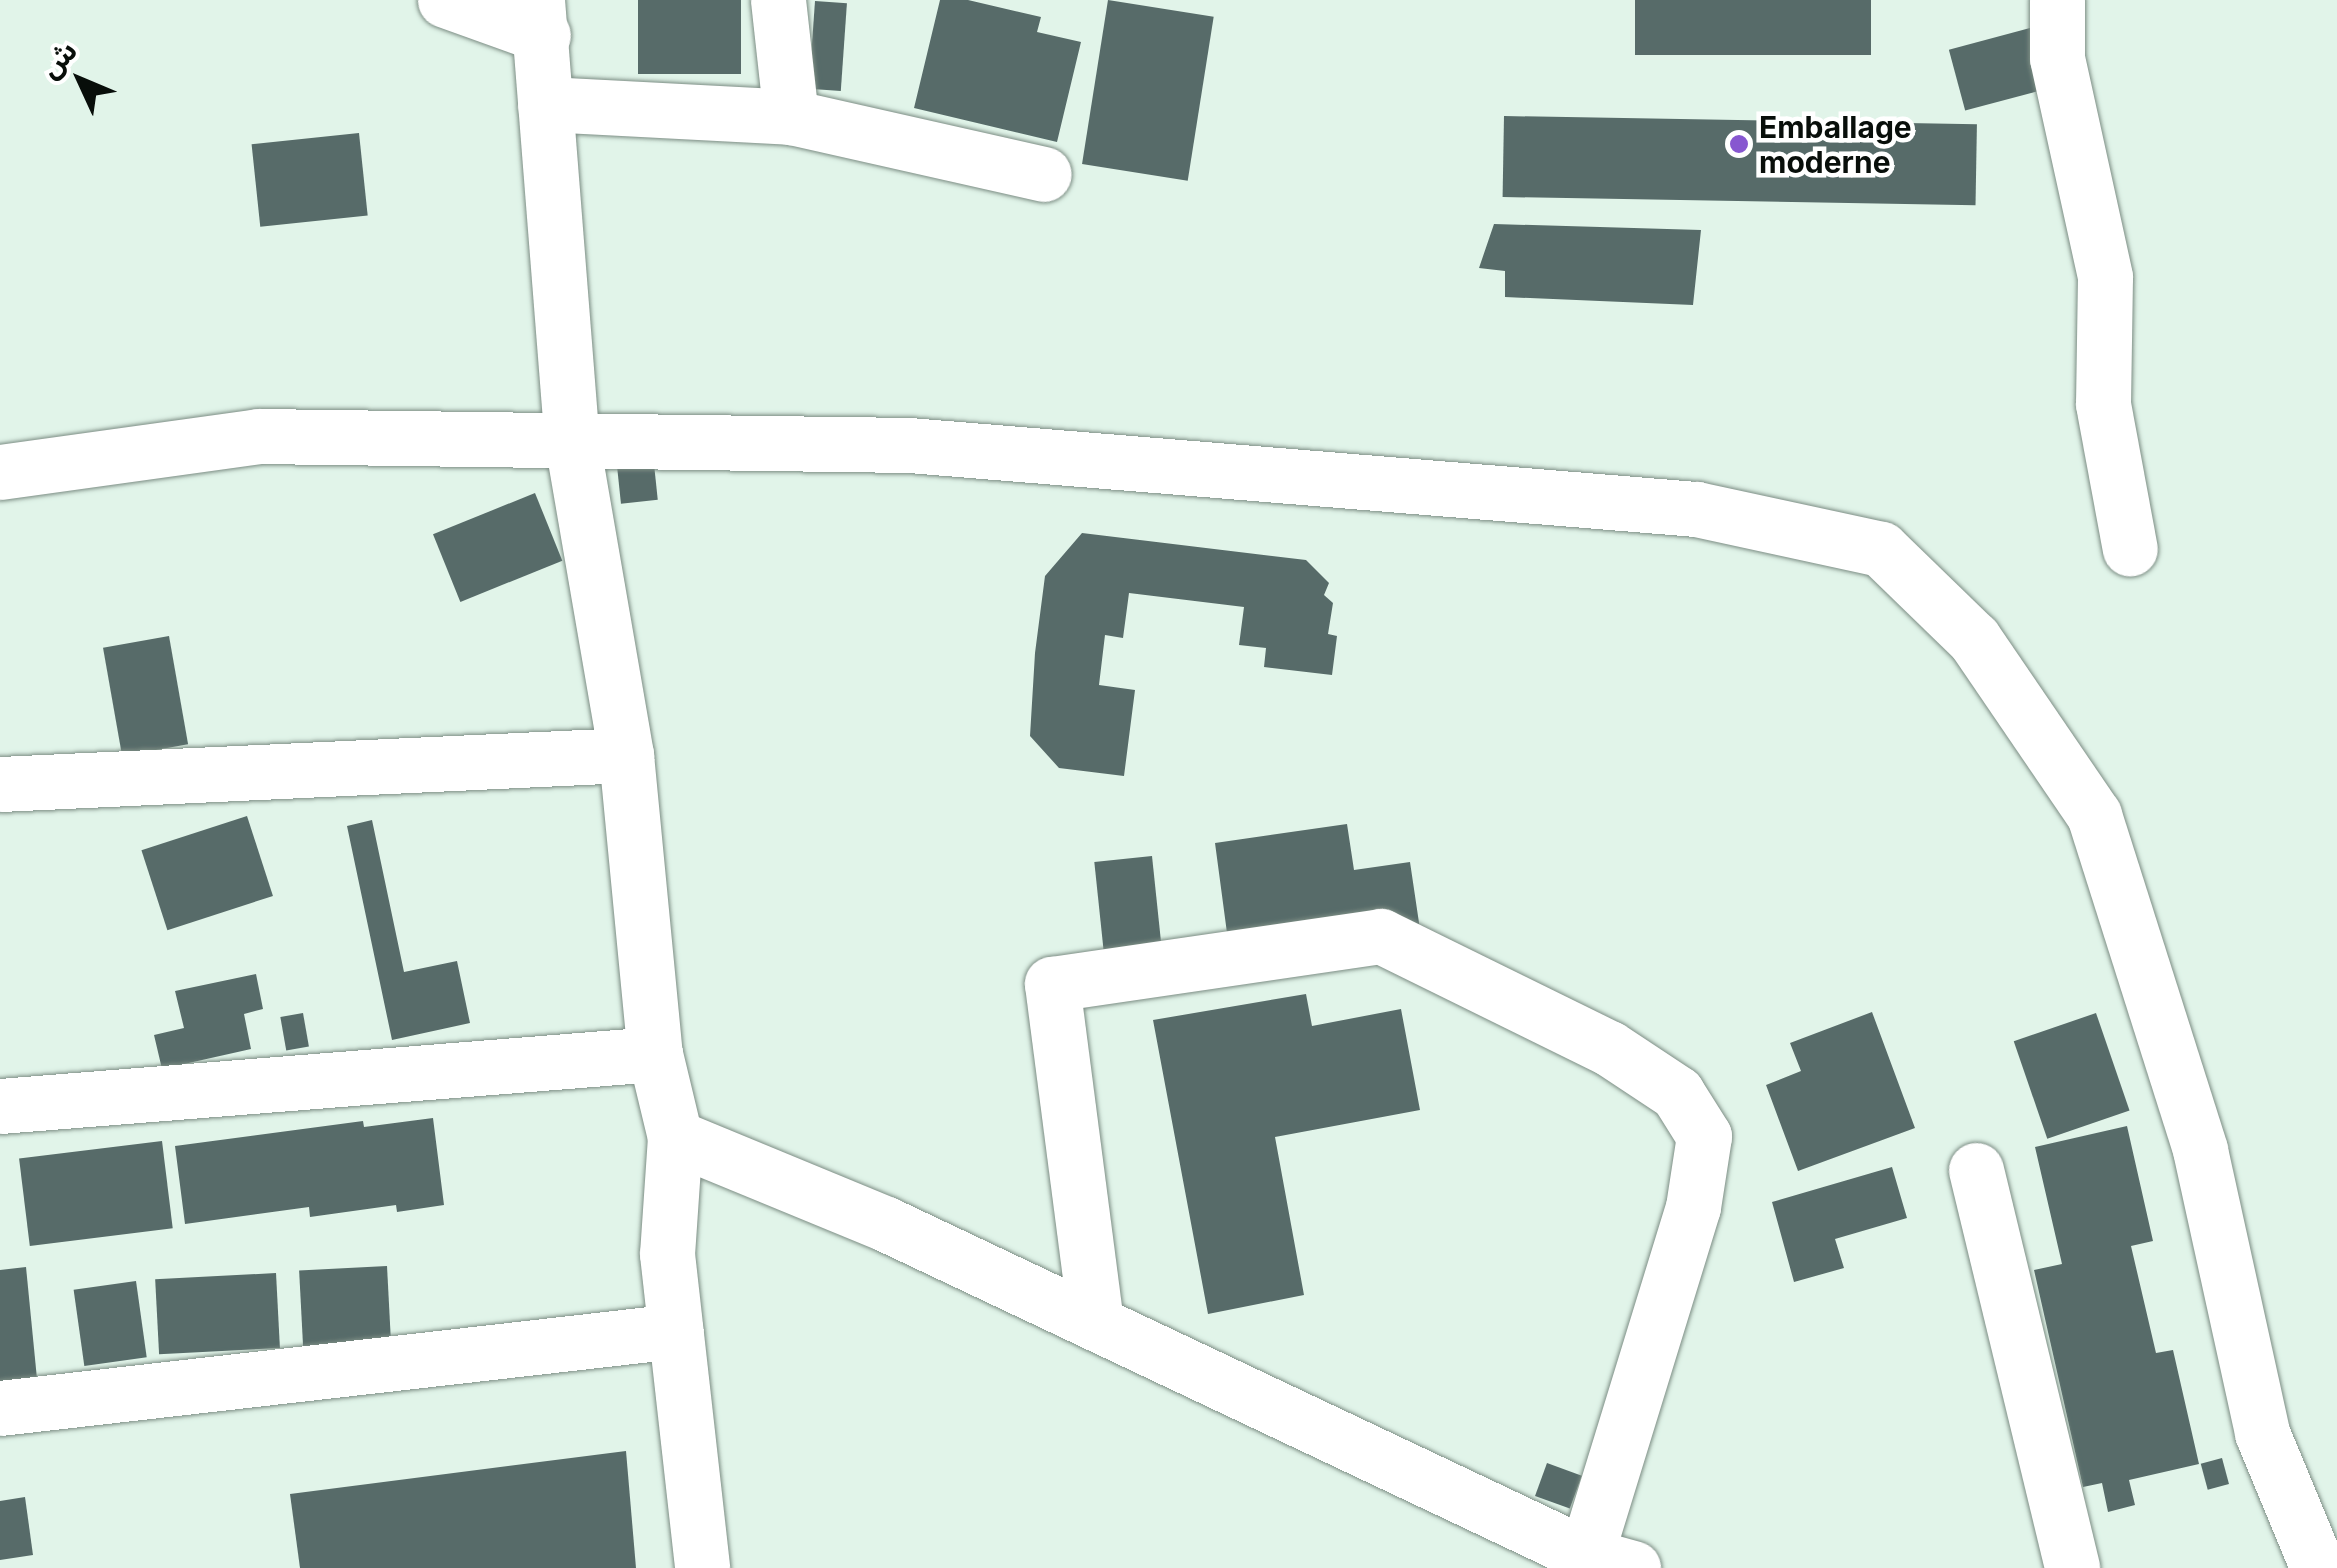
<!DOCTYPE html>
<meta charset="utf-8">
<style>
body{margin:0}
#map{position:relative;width:2337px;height:1568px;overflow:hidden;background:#e1f4e9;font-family:Inter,"Noto Sans Arabic",sans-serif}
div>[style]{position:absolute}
.building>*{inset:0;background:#576b69;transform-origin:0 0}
.roads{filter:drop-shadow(0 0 2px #7c8d84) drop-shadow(0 0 2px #7c8d84)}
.minor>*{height:55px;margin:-27.5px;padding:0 27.5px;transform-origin:27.5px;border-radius:27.5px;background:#fff}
.dots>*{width:28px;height:28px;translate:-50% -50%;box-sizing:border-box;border:5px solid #fff;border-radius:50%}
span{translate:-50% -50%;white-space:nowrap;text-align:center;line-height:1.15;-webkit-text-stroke:9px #fff;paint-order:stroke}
.poi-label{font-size:30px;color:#080e0a;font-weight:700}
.left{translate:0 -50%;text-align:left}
.north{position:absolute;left:30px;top:30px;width:100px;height:100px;-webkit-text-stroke:8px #fff;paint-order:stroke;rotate:314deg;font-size:28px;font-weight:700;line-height:40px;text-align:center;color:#080e0a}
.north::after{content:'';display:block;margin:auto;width:35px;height:45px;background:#080e0a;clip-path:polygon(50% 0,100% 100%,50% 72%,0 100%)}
</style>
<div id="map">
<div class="building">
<i style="left:638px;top:0;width:103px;height:74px"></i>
<i style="clip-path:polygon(940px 0,968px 0,1041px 17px,1037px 32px,1081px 42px,1057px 142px,914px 108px)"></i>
<i style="left:1108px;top:0;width:107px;height:166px;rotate:9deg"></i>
<i style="left:1635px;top:0;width:236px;height:55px"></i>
<i style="left:815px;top:1px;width:32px;height:88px;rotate:4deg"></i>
<i style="left:2030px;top:28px;width:63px;height:84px;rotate:75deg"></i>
<i style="left:1504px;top:116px;width:473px;height:81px;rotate:1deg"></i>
<i style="left:359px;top:133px;width:83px;height:108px;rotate:84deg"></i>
<i style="clip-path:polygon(1494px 224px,1701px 230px,1693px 305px,1505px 297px,1505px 271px,1479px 268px)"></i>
<i style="left:654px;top:464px;width:36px;height:37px;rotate:84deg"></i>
<i style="left:535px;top:493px;width:73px;height:110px;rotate:68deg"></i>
<i style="clip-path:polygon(1082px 533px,1306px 560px,1329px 583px,1324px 595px,1333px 603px,1328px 634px,1337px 636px,1332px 675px,1264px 667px,1266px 648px,1239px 645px,1244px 607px,1129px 593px,1123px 638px,1105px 635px,1099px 685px,1135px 690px,1124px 776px,1059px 768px,1030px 736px,1035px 653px,1045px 576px)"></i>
<i style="left:169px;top:636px;width:110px;height:67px;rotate:80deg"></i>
<i style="left:247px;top:816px;width:84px;height:111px;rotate:72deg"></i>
<i style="clip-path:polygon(372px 820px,404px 972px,457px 961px,470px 1023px,392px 1040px,347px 826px)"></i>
<i style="clip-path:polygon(1347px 824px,1354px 870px,1410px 862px,1422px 943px,1231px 963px,1215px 843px)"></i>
<i style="left:1152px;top:856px;width:98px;height:58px;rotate:84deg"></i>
<i style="clip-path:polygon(256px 974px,263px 1009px,244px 1014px,251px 1049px,162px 1069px,154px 1035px,184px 1028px,175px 991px)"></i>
<i style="clip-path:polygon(1306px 994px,1312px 1026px,1401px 1009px,1420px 1110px,1275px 1137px,1304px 1295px,1208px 1314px,1153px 1020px)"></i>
<i style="clip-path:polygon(1872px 1012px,1915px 1128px,1798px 1171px,1766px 1085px,1801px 1071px,1790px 1043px)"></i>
<i style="left:303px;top:1013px;width:34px;height:23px;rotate:80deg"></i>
<i style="left:2096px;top:1013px;width:103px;height:87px;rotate:71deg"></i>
<i style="clip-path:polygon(433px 1118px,444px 1205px,397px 1212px,396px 1205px,310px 1217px,309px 1207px,185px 1224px,175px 1146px,363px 1121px,364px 1127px)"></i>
<i style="clip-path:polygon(2127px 1126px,2153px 1241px,2131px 1246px,2156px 1353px,2173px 1350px,2199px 1464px,2129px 1480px,2135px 1505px,2108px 1512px,2102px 1483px,2083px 1487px,2034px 1270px,2062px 1264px,2035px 1147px)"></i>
<i style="left:162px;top:1141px;width:88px;height:144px;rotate:83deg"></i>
<i style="clip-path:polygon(1892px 1167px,1907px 1218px,1835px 1239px,1844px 1268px,1794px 1282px,1772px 1202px)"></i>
<i style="left:387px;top:1266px;width:76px;height:88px;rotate:87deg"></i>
<i style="clip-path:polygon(26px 1267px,38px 1389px,0 1393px,0 1270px)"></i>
<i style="left:276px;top:1273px;width:75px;height:121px;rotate:87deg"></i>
<i style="left:136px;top:1281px;width:77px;height:63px;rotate:82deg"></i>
<i style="clip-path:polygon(626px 1451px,636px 1568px,300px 1568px,290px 1494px)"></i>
<i style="left:2222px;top:1458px;width:27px;height:22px;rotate:75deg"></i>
<i style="left:1547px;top:1463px;width:37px;height:35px;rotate:20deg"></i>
<i style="clip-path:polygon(25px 1497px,33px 1555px,0 1560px,0 1501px)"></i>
</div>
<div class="roads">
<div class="minor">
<i style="left:445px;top:0;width:104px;rotate:19.7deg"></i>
<i style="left:537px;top:0;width:443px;rotate:85.5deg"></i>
<i style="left:572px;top:442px;width:318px;rotate:80.2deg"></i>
<i style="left:626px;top:755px;width:300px;rotate:84.5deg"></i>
<i style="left:655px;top:1054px;width:85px;rotate:76.5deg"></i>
<i style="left:675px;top:1137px;width:117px;rotate:93.9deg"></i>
<i style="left:667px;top:1254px;width:316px;rotate:83.6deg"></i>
<i style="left:778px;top:0;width:118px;rotate:83.7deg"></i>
<i style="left:2057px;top:0;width:58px;rotate:90deg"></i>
<i style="left:2057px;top:58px;width:224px;rotate:77.6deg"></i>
<i style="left:2105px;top:277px;width:127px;rotate:90.9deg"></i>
<i style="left:2103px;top:404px;width:147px;rotate:79.5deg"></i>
<i style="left:545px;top:104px;width:246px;rotate:3deg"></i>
<i style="left:791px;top:117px;width:259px;rotate:12.7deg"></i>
<i style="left:0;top:472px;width:260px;rotate:-7.9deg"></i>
<i style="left:258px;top:436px;width:651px;rotate:0.79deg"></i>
<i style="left:909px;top:445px;width:790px;rotate:4.65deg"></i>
<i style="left:1696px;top:509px;width:189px;rotate:12.2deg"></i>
<i style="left:1881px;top:549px;width:129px;rotate:44.1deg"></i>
<i style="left:1974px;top:639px;width:213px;rotate:55.7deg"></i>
<i style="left:2094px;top:815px;width:351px;rotate:72.4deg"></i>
<i style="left:2200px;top:1150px;width:290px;rotate:77.6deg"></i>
<i style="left:2262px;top:1433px;width:146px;rotate:67.5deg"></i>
<i style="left:0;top:784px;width:627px;rotate:-2.65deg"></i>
<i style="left:0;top:1106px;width:657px;rotate:-4.54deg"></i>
<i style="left:675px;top:1137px;width:228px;rotate:22.4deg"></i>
<i style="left:886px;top:1224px;width:774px;rotate:25.31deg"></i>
<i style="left:1586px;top:1555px;width:49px;rotate:15.5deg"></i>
<i style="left:1976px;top:1170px;width:409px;rotate:76.4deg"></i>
<i style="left:1096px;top:1323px;width:342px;rotate:-97.4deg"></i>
<i style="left:1052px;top:984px;width:332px;rotate:-8.3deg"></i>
<i style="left:1381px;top:936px;width:254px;rotate:26.2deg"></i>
<i style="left:1609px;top:1048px;width:82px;rotate:33.5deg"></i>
<i style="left:1677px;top:1093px;width:51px;rotate:57.9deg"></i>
<i style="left:1704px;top:1136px;width:72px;rotate:98.8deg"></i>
<i style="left:1693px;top:1207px;width:364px;rotate:107.1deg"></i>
<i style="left:0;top:1408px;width:680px;rotate:-6.5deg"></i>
</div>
</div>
<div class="dots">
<i style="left:1739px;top:144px;background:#8757d0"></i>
</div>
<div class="poi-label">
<span class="left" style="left:1759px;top:144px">Emballage<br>moderne</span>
</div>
<div class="north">ش</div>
</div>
